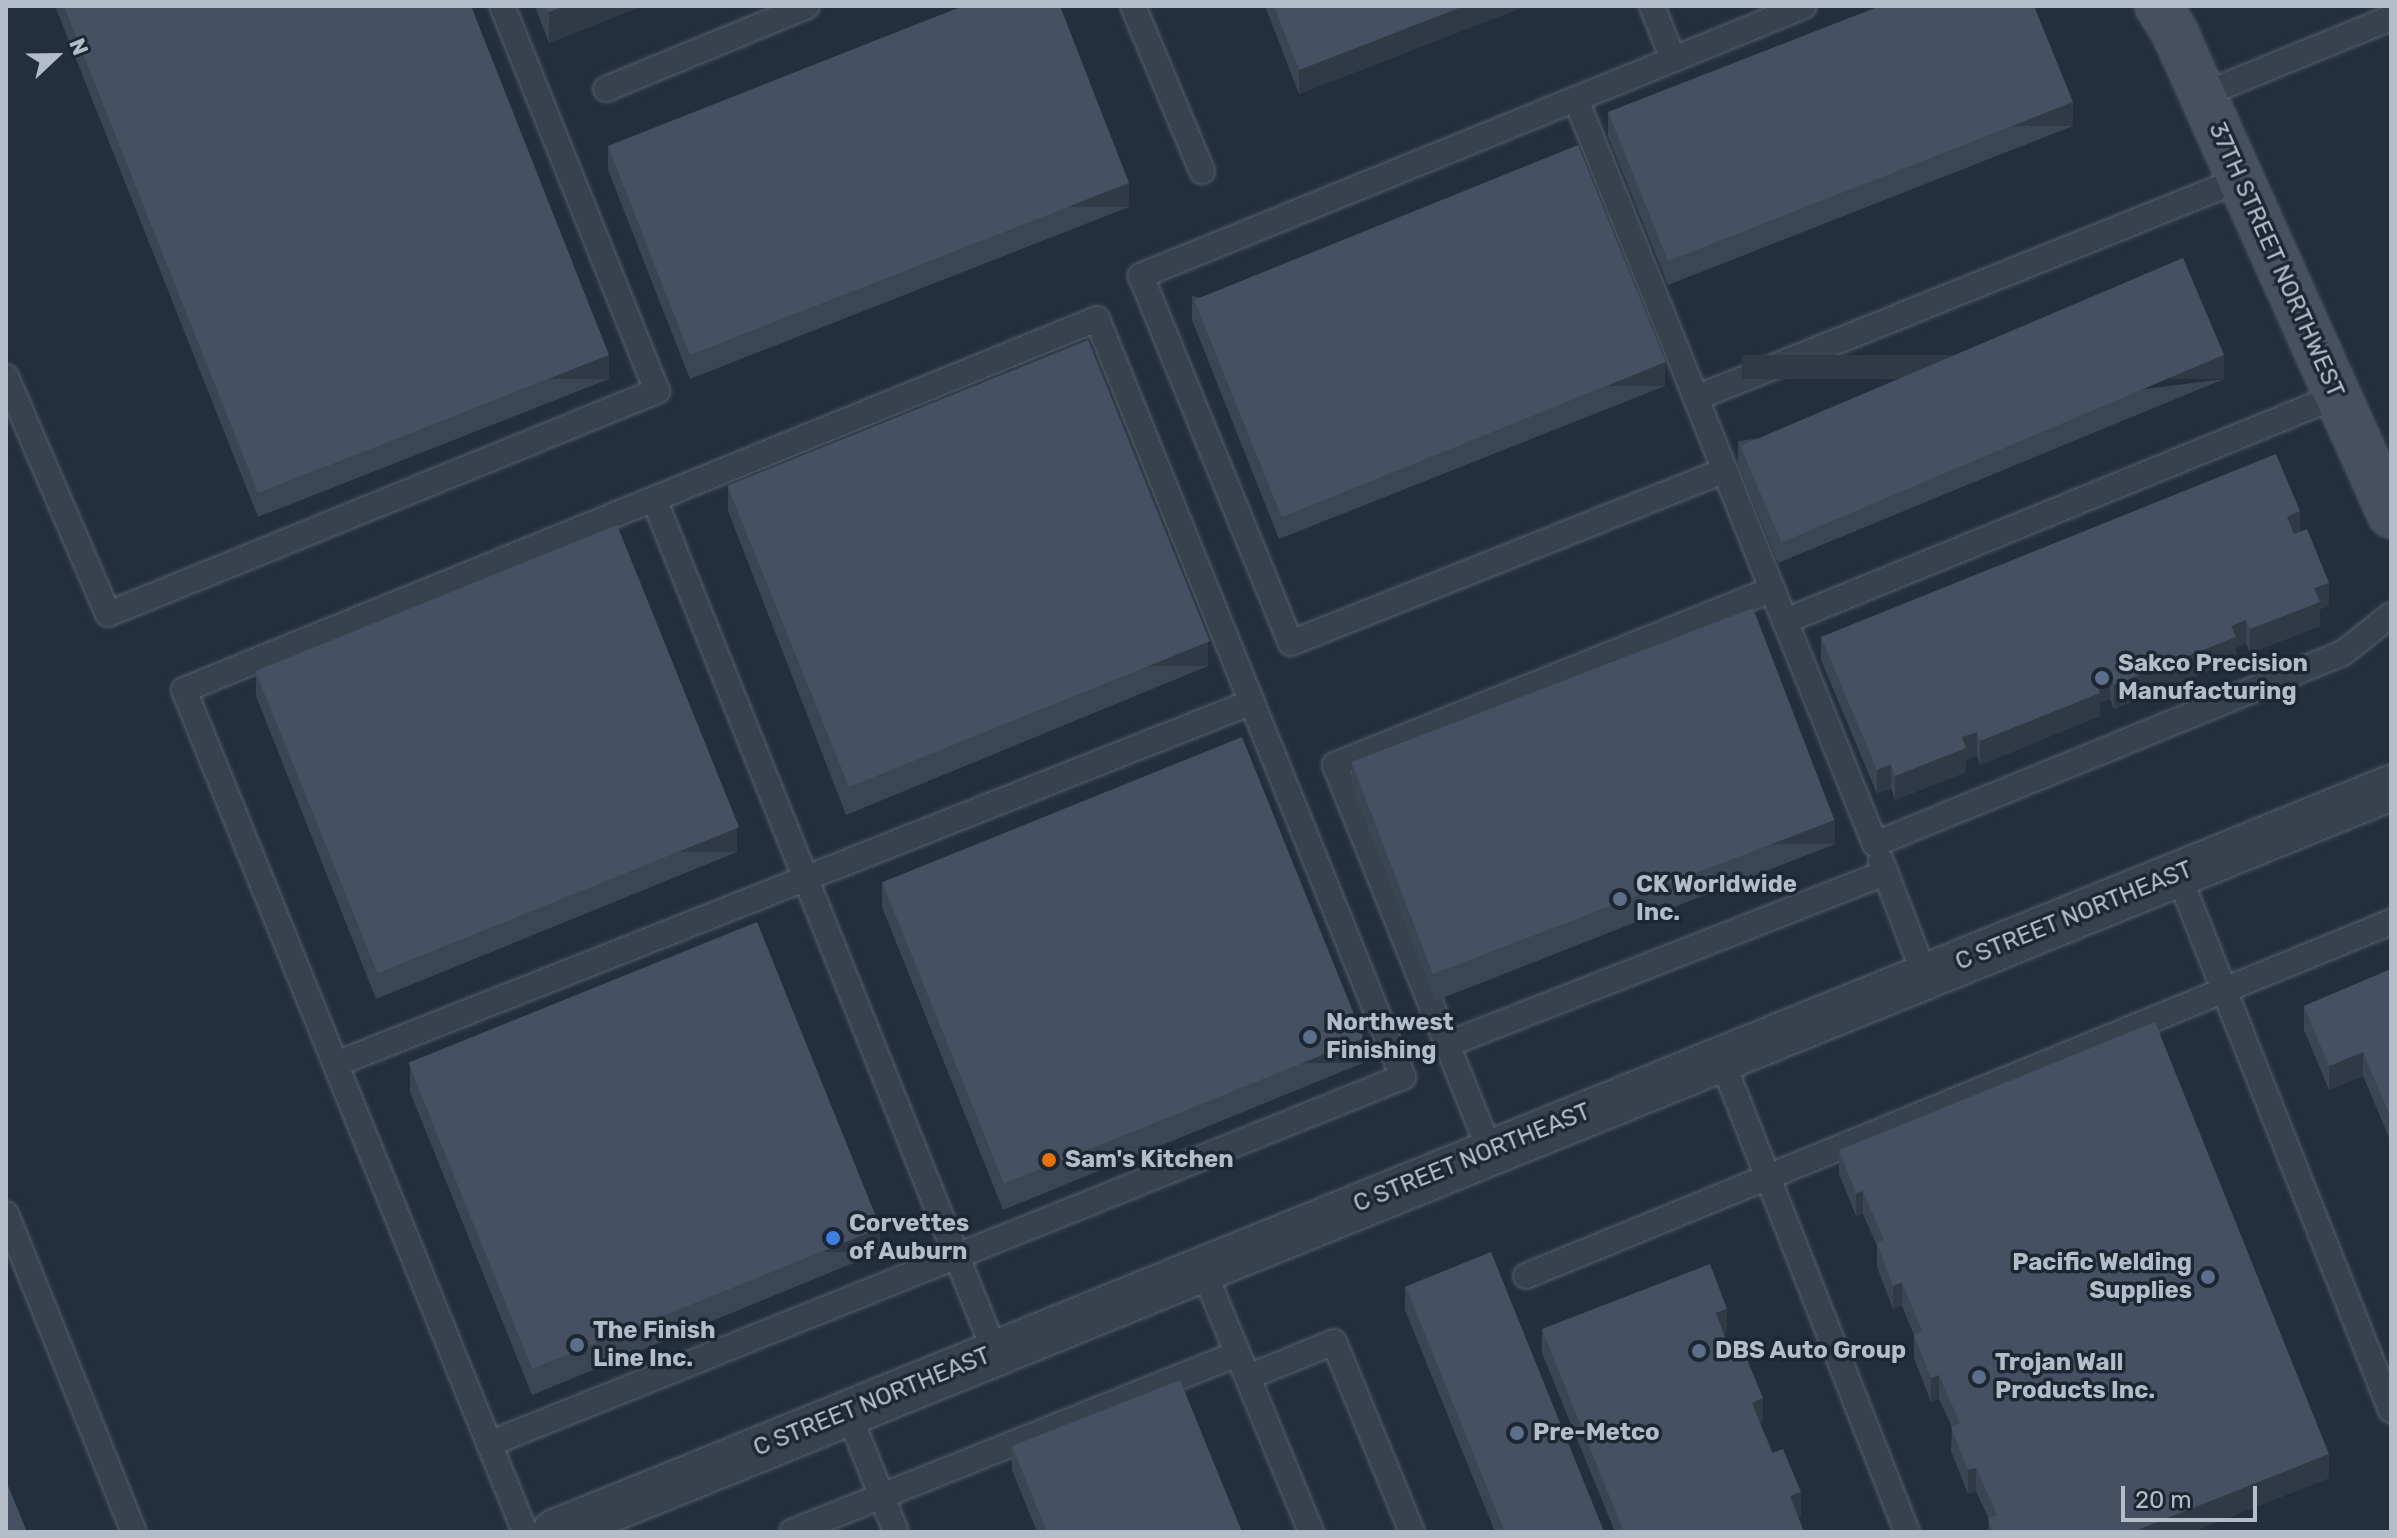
<!DOCTYPE html>
<style>
body{margin:0}
#map{position:relative;width:2397px;height:1538px;overflow:hidden;background:#242f3e;font-family:Rubik,sans-serif}
div>[style]{position:absolute}
.roads{filter:drop-shadow(0 0 2px #565f6c) drop-shadow(0 0 2px #565f6c)}
.service>*{height:24px;margin:-12px;padding:0 12px;transform-origin:12px;border-radius:12px;background:#38414e}
.minor>*{height:44px;margin:-22px;padding:0 22px;transform-origin:22px;border-radius:22px;background:#38414e}
.secondary>*{height:44px;margin:-22px;padding:0 22px;transform-origin:22px;border-radius:22px;background:#465061}
.wall>*{inset:0;background:#3b4654}
.shaded-wall>*{inset:0;background:#303945;transform-origin:0 0}
.building>*{inset:0;background:#455162;transform-origin:0 0}
.dots>*{width:22px;height:22px;translate:-50% -50%;box-sizing:border-box;border:4px solid #1d2633;border-radius:50%}
span{translate:-50% -50%;white-space:nowrap;text-align:center;line-height:1.15;-webkit-text-stroke:7px #1d2633;paint-order:stroke}
.street-label{font-size:24px;color:#b4bcc9}
.poi-label{font-size:24px;color:#b4bcc9;font-weight:700}
.left{translate:0 -50%;text-align:left}
.right{translate:-100% -50%;text-align:right}
.frame{position:absolute;inset:0;border:8px solid #b4bcc9;pointer-events:none}
.north{position:absolute;left:16px;top:16px;width:80px;height:80px;-webkit-text-stroke:6px #1d2633;paint-order:stroke;rotate:68deg;font-size:22px;font-weight:700;line-height:32px;text-align:center;color:#b4bcc9}
.north::after{content:'';display:block;margin:auto;width:28px;height:36px;background:#b4bcc9;clip-path:polygon(50% 0,100% 100%,50% 72%,0 100%)}
.scale{position:absolute;left:2121px;top:1486px;width:136px;height:36px;box-sizing:border-box;border:4px solid #b4bcc9;border-top:0;padding-left:10px;font-size:24px;line-height:28px;white-space:nowrap;color:#b4bcc9;-webkit-text-stroke:6px #1d2633;paint-order:stroke}
</style>
<div id="map">
<div class="roads">
<div class="service">
<i style="left:1133px;top:6px;width:179px;rotate:67.3deg"></i>
<i style="left:1652px;top:6px;width:57px;rotate:68.4deg"></i>
<i style="left:606px;top:89px;width:217px;rotate:-22.4deg"></i>
<i style="left:2202px;top:95px;width:204px;rotate:-22.2deg"></i>
<i style="left:1576px;top:99px;width:246px;rotate:-22.2deg"></i>
<i style="left:6px;top:377px;width:258px;rotate:66.7deg"></i>
<i style="left:108px;top:614px;width:593px;rotate:-22.11deg"></i>
<i style="left:657px;top:391px;width:415px;rotate:-111.9deg"></i>
<i style="left:2337px;top:396px;width:596px;rotate:157.82deg"></i>
<i style="left:1785px;top:621px;width:240px;rotate:68deg"></i>
<i style="left:1875px;top:844px;width:505px;rotate:-22.2deg"></i>
<i style="left:2343px;top:653px;width:61px;rotate:-38.4deg"></i>
<i style="left:1696px;top:398px;width:322px;rotate:-111.9deg"></i>
<i style="left:1576px;top:99px;width:470px;rotate:157.9deg"></i>
<i style="left:1141px;top:276px;width:396px;rotate:67.8deg"></i>
<i style="left:1291px;top:643px;width:467px;rotate:-21.7deg"></i>
<i style="left:654px;top:499px;width:919px;rotate:68.21deg"></i>
<i style="left:1772px;top:589px;width:206px;rotate:-111.7deg"></i>
<i style="left:1696px;top:398px;width:587px;rotate:-21.89deg"></i>
<i style="left:1881px;top:861px;width:123px;rotate:69.1deg"></i>
<i style="left:2178px;top:874px;width:577px;rotate:68.33deg"></i>
<i style="left:1446px;top:1045px;width:472px;rotate:-21.4deg"></i>
<i style="left:1721px;top:1058px;width:509px;rotate:68.57deg"></i>
<i style="left:336px;top:1064px;width:985px;rotate:-21.56deg"></i>
<i style="left:1490px;top:1151px;width:416px;rotate:-111.9deg"></i>
<i style="left:1335px;top:765px;width:471px;rotate:-21.9deg"></i>
<i style="left:1772px;top:589px;width:35px;rotate:68deg"></i>
<i style="left:6px;top:1214px;width:343px;rotate:68.1deg"></i>
<i style="left:1202px;top:1267px;width:287px;rotate:67.6deg"></i>
<i style="left:1526px;top:1276px;width:935px;rotate:-22.26deg"></i>
<i style="left:1248px;top:1377px;width:93px;rotate:-22.1deg"></i>
<i style="left:1334px;top:1342px;width:205px;rotate:67.7deg"></i>
<i style="left:848px;top:1412px;width:129px;rotate:68.2deg"></i>
<i style="left:489px;top:1444px;width:985px;rotate:-21.88deg"></i>
<i style="left:1403px;top:1077px;width:817px;rotate:-111.98deg"></i>
<i style="left:1097px;top:319px;width:985px;rotate:157.89deg"></i>
<i style="left:184px;top:690px;width:908px;rotate:67.95deg"></i>
<i style="left:792px;top:1532px;width:480px;rotate:-21.8deg"></i>
</div>
<div class="minor">
<i style="left:555px;top:1532px;width:1981px;rotate:-22.06deg"></i>
</div>
<div class="secondary">
<i style="left:2158px;top:6px;width:30px;rotate:57deg"></i>
<i style="left:2174px;top:31px;width:530px;rotate:65.85deg"></i>
</div>
</div>
<div class="wall">
<i style="clip-path:polygon(55px 6px,471px 6px,609px 379px,258px 517px)"></i>
<i style="clip-path:polygon(535px 6px,642px 6px,549px 43px)"></i>
<i style="clip-path:polygon(1265px 6px,1526px 6px,1299px 94px)"></i>
<i style="clip-path:polygon(1608px 112px,2073px 126px,1668px 285px,1608px 136px)"></i>
<i style="clip-path:polygon(608px 146px,1129px 207px,690px 379px,608px 170px)"></i>
<i style="clip-path:polygon(1192px 296px,1665px 386px,1279px 539px,1192px 320px)"></i>
<i style="clip-path:polygon(2224px 379px,1778px 563px,1738px 465px,1738px 441px)"></i>
<i style="clip-path:polygon(728px 487px,1208px 666px,846px 815px,728px 511px)"></i>
<i style="clip-path:polygon(2300px 532px,2329px 606px,2320px 609px,2320px 626px,2250px 653px,2246px 643px,2236px 648px,2236px 660px,2114px 709px,2110px 699px,2100px 703px,2100px 716px,1980px 765px,1977px 756px,1966px 760px,1966px 772px,1895px 800px,1891px 788px,1877px 794px,1821px 660px,1821px 637px)"></i>
<i style="clip-path:polygon(256px 672px,737px 852px,376px 999px,256px 696px)"></i>
<i style="clip-path:polygon(1352px 762px,1835px 844px,1435px 1001px,1352px 786px)"></i>
<i style="clip-path:polygon(882px 883px,1363px 1063px,1003px 1210px,882px 907px)"></i>
<i style="clip-path:polygon(2391px 969px,2391px 1142px,2363px 1076px,2329px 1090px,2304px 1030px,2304px 1006px)"></i>
<i style="clip-path:polygon(410px 1068px,880px 1252px,532px 1395px,410px 1092px)"></i>
<i style="clip-path:polygon(1839px 1150px,2329px 1478px,2192px 1532px,1988px 1532px,1989px 1519px,1976px 1491px,1968px 1494px,1951px 1451px,1952px 1427px,1939px 1399px,1931px 1402px,1914px 1358px,1914px 1335px,1902px 1306px,1893px 1309px,1877px 1267px,1877px 1246px,1863px 1214px,1856px 1216px,1839px 1174px)"></i>
<i style="clip-path:polygon(1405px 1286px,1603px 1532px,1495px 1532px,1405px 1310px)"></i>
<i style="clip-path:polygon(1542px 1329px,1727px 1332px,1724px 1334px,1734px 1361px,1763px 1422px,1760px 1423px,1801px 1516px,1798px 1517px,1804px 1532px,1615px 1532px,1542px 1353px)"></i>
<i style="clip-path:polygon(1012px 1446px,1242px 1532px,1037px 1532px,1012px 1470px)"></i>
</div>
<div class="shaded-wall">
<i style="clip-path:polygon(565px 6px,642px 6px,549px 43px,549px 12px)"></i>
<i style="clip-path:polygon(1464px 6px,1526px 6px,1299px 94px,1299px 70px)"></i>
<i style="left:2073px;top:102px;width:24px;height:435px;rotate:90deg"></i>
<i style="left:1129px;top:183px;width:24px;height:471px;rotate:90deg"></i>
<i style="left:609px;top:355px;width:24px;height:377px;rotate:90deg"></i>
<i style="left:2224px;top:355px;width:24px;height:482px;rotate:90deg"></i>
<i style="left:1665px;top:362px;width:24px;height:415px;rotate:90deg"></i>
<i style="clip-path:polygon(2300px 511px,2300px 535px,2287px 540px,2287px 517px)"></i>
<i style="clip-path:polygon(2329px 583px,2329px 606px,2320px 609px,2320px 626px,2250px 653px,2250px 629px,2314px 588px)"></i>
<i style="clip-path:polygon(2246px 620px,2246px 643px,2236px 648px,2236px 660px,2114px 709px,2114px 685px,2231px 626px)"></i>
<i style="left:1208px;top:642px;width:24px;height:391px;rotate:90deg"></i>
<i style="clip-path:polygon(2110px 675px,2110px 699px,2100px 703px,2100px 716px,1980px 765px,1980px 741px,2095px 681px)"></i>
<i style="clip-path:polygon(1977px 732px,1977px 756px,1966px 760px,1966px 772px,1895px 800px,1895px 776px,1962px 737px)"></i>
<i style="clip-path:polygon(1891px 764px,1891px 788px,1877px 794px,1877px 770px)"></i>
<i style="left:1835px;top:820px;width:24px;height:430px;rotate:90deg"></i>
<i style="left:737px;top:828px;width:24px;height:390px;rotate:90deg"></i>
<i style="left:1363px;top:1039px;width:24px;height:389px;rotate:90deg"></i>
<i style="clip-path:polygon(2363px 1052px,2363px 1076px,2329px 1090px,2329px 1066px)"></i>
<i style="clip-path:polygon(1863px 1191px,1863px 1214px,1856px 1216px,1856px 1193px)"></i>
<i style="left:880px;top:1228px;width:24px;height:376px;rotate:90deg"></i>
<i style="clip-path:polygon(1902px 1282px,1902px 1306px,1893px 1309px,1893px 1286px)"></i>
<i style="clip-path:polygon(1727px 1309px,1727px 1332px,1716px 1337px,1716px 1313px)"></i>
<i style="clip-path:polygon(1939px 1375px,1939px 1399px,1931px 1402px,1931px 1378px)"></i>
<i style="clip-path:polygon(1763px 1398px,1763px 1422px,1752px 1427px,1752px 1403px)"></i>
<i style="clip-path:polygon(2329px 1454px,2329px 1478px,2192px 1532px,2132px 1532px)"></i>
<i style="clip-path:polygon(1976px 1468px,1976px 1491px,1968px 1494px,1968px 1470px)"></i>
<i style="clip-path:polygon(1801px 1492px,1801px 1516px,1790px 1520px,1790px 1496px)"></i>
</div>
<div class="building">
<i style="clip-path:polygon(64px 6px,471px 6px,609px 355px,258px 493px)"></i>
<i style="clip-path:polygon(546px 6px,565px 6px,549px 12px)"></i>
<i style="clip-path:polygon(963px 6px,1060px 6px,1129px 183px,690px 355px,608px 146px)"></i>
<i style="clip-path:polygon(1274px 6px,1464px 6px,1299px 70px)"></i>
<i style="clip-path:polygon(1880px 6px,2034px 6px,2073px 102px,1668px 261px,1608px 112px)"></i>
<i style="left:1578px;top:145px;width:234px;height:414px;rotate:68deg"></i>
<i style="left:2183px;top:258px;width:105px;height:481px;rotate:67deg"></i>
<i style="left:1088px;top:340px;width:325px;height:389px;rotate:68deg"></i>
<i style="clip-path:polygon(2276px 454px,2300px 511px,2287px 517px,2294px 534px,2307px 529px,2329px 583px,2314px 588px,2320px 602px,2250px 629px,2246px 620px,2231px 626px,2236px 637px,2114px 685px,2110px 675px,2095px 681px,2100px 693px,1980px 741px,1977px 732px,1962px 737px,1966px 748px,1895px 776px,1891px 764px,1877px 770px,1821px 637px)"></i>
<i style="left:617px;top:525px;width:326px;height:390px;rotate:68deg"></i>
<i style="left:1753px;top:608px;width:227px;height:430px;rotate:69deg"></i>
<i style="left:1242px;top:737px;width:325px;height:388px;rotate:68deg"></i>
<i style="left:757px;top:922px;width:330px;height:376px;rotate:68deg"></i>
<i style="clip-path:polygon(2391px 969px,2391px 1118px,2363px 1052px,2329px 1066px,2304px 1006px)"></i>
<i style="clip-path:polygon(2155px 1022px,2329px 1454px,2132px 1532px,1993px 1532px,1988px 1519px,1997px 1515px,1976px 1468px,1968px 1470px,1951px 1427px,1960px 1423px,1939px 1375px,1931px 1378px,1914px 1335px,1922px 1331px,1902px 1282px,1893px 1286px,1877px 1243px,1884px 1240px,1863px 1191px,1856px 1193px,1839px 1150px)"></i>
<i style="left:1491px;top:1252px;width:302px;height:92px;rotate:68deg"></i>
<i style="clip-path:polygon(1710px 1264px,1727px 1309px,1716px 1313px,1734px 1361px,1746px 1357px,1763px 1398px,1752px 1403px,1772px 1453px,1783px 1449px,1801px 1492px,1790px 1496px,1804px 1532px,1624px 1532px,1542px 1329px)"></i>
<i style="clip-path:polygon(1180px 1380px,1242px 1532px,1047px 1532px,1012px 1446px)"></i>
<i style="clip-path:polygon(6px 1481px,27px 1532px,6px 1532px)"></i>
</div>
<div class="dots">
<i style="left:2102px;top:678px;background:#5c6f8a"></i>
<i style="left:1620px;top:899px;background:#5c6f8a"></i>
<i style="left:1310px;top:1037px;background:#5c6f8a"></i>
<i style="left:1049px;top:1160px;background:#e8710a"></i>
<i style="left:833px;top:1238px;background:#3f7fe0"></i>
<i style="left:2208px;top:1277px;background:#5c6f8a"></i>
<i style="left:577px;top:1345px;background:#5c6f8a"></i>
<i style="left:1699px;top:1351px;background:#5c6f8a"></i>
<i style="left:1979px;top:1377px;background:#5c6f8a"></i>
<i style="left:1517px;top:1433px;background:#5c6f8a"></i>
</div>
<div class="street-label">
<span style="left:2276px;top:260px;rotate:66deg">37TH STREET NORTHWEST</span>
<span style="left:2074px;top:916px;rotate:-22deg">C STREET NORTHEAST</span>
<span style="left:1472px;top:1158px;rotate:-22deg">C STREET NORTHEAST</span>
<span style="left:872px;top:1402px;rotate:-22deg">C STREET NORTHEAST</span>
</div>
<div class="poi-label">
<span class="left" style="left:2118px;top:678px">Sakco Precision<br>Manufacturing</span>
<span class="left" style="left:1636px;top:899px">CK Worldwide<br>Inc.</span>
<span class="left" style="left:1326px;top:1037px">Northwest<br>Finishing</span>
<span class="left" style="left:1065px;top:1160px">Sam's Kitchen</span>
<span class="left" style="left:849px;top:1238px">Corvettes<br>of Auburn</span>
<span class="right" style="left:2192px;top:1277px">Pacific Welding<br>Supplies</span>
<span class="left" style="left:593px;top:1345px">The Finish<br>Line Inc.</span>
<span class="left" style="left:1715px;top:1351px">DBS Auto Group</span>
<span class="left" style="left:1995px;top:1377px">Trojan Wall<br>Products Inc.</span>
<span class="left" style="left:1533px;top:1433px">Pre-Metco</span>
</div>
<div class="frame"></div>
<div class="north">N</div>
<div class="scale">20 m</div>
</div>
